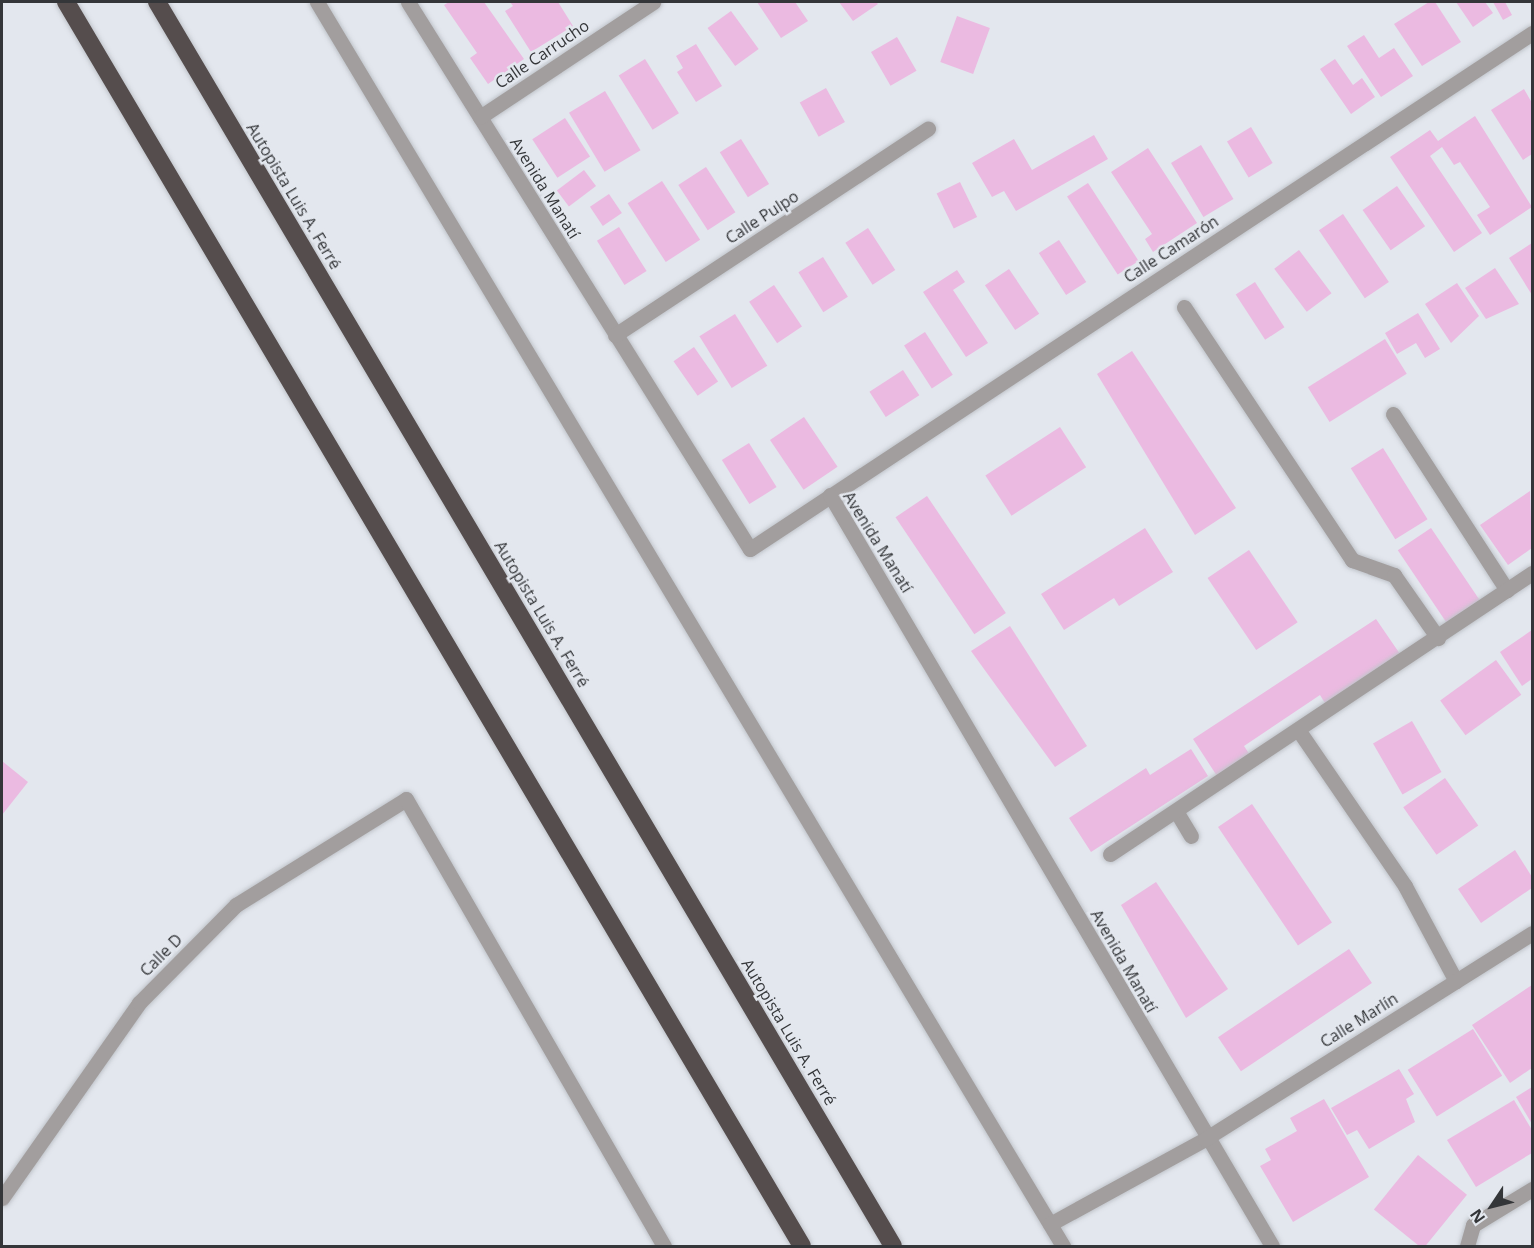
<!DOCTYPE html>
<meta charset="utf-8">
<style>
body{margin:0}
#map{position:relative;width:1534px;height:1248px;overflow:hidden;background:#e3e7ee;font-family:"Open Sans",sans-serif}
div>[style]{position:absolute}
.building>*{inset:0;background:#ebbae1;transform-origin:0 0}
.roads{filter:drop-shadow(0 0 2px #c0c4ca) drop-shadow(0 0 2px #c0c4ca)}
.street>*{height:15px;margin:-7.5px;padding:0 7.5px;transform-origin:7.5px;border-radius:7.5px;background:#a29e9e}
.highway>*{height:18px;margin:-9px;padding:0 9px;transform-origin:9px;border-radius:9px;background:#554d4d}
span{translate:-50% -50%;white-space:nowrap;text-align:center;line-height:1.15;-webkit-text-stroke:5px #e3e7ee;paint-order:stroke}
.street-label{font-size:16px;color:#343639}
.frame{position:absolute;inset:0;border:3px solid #343639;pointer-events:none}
.north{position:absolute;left:1462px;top:1176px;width:60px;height:60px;-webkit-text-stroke:4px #e3e7ee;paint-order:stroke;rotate:235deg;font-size:16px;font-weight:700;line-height:24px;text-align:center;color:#343639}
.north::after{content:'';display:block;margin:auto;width:21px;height:27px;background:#343639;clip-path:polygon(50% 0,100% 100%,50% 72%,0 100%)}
</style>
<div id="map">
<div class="building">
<i style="clip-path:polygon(449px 2px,484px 2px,524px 59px,488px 84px,470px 58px,477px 53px,444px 5px)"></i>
<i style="clip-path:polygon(510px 2px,558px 2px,573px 26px,531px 52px,505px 11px,513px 6px)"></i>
<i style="clip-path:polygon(757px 2px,795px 2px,808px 21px,781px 38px)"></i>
<i style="clip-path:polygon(839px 2px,876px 2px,878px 4px,853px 21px)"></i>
<i style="clip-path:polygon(1429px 2px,1435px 2px,1461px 42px,1422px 66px,1394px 24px)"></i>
<i style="clip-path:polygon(1456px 2px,1485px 2px,1493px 13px,1473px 27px)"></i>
<i style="clip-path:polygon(1493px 2px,1505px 2px,1512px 15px,1503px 20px)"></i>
<i style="left:731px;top:11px;width:47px;height:29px;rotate:54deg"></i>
<i style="left:957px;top:16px;width:35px;height:49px;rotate:20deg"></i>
<i style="clip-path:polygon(1364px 35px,1379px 58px,1394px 48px,1413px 76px,1381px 97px,1347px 46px)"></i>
<i style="left:897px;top:37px;width:39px;height:30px;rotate:60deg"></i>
<i style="clip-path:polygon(696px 44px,722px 86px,696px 102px,677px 72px,683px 68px,676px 56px)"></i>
<i style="left:645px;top:59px;width:64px;height:31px;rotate:58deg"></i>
<i style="clip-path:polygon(1335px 59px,1353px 85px,1362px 78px,1375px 97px,1351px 114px,1320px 69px)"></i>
<i style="left:826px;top:88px;width:39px;height:30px;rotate:61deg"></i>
<i style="clip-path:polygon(1524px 89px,1532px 103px,1532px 154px,1523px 160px,1491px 110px)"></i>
<i style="left:605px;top:91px;width:69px;height:42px;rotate:59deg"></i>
<i style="clip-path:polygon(1475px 116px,1532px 207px,1490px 235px,1477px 215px,1490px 207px,1460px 162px,1454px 165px,1442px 147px,1430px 156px,1482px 233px,1454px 252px,1390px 157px,1430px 130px,1438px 141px)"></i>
<i style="left:565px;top:118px;width:46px;height:39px;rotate:57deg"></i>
<i style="left:1251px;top:127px;width:42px;height:28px;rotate:59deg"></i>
<i style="clip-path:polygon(1094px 135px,1108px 159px,1016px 211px,1004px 191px,992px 197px,972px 163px,1014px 139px,1032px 170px)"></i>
<i style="left:741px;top:139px;width:53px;height:25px;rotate:58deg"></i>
<i style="left:1201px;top:145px;width:63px;height:35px;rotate:59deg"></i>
<i style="clip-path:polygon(1148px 148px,1197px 223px,1153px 252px,1145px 239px,1152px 234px,1111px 172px)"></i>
<i style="left:706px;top:167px;width:54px;height:33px;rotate:57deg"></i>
<i style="left:584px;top:170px;width:20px;height:34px;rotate:53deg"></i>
<i style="left:662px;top:181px;width:70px;height:41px;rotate:57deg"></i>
<i style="left:960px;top:182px;width:39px;height:26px;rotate:64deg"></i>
<i style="left:1088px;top:183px;width:93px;height:25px;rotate:57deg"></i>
<i style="left:1397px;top:186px;width:49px;height:42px;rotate:55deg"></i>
<i style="left:609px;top:194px;width:23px;height:23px;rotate:56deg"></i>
<i style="left:1343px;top:214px;width:82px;height:29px;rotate:56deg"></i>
<i style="left:619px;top:227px;width:52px;height:26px;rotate:58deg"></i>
<i style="left:868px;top:228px;width:50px;height:27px;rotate:57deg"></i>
<i style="left:1059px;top:240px;width:50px;height:24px;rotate:57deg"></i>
<i style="clip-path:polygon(1532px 243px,1532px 295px,1509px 258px)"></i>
<i style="left:1299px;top:250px;width:54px;height:31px;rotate:53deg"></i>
<i style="left:823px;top:257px;width:47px;height:29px;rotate:58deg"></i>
<i style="clip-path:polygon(1495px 268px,1519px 304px,1486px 319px,1465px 288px)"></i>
<i style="left:1009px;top:269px;width:54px;height:29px;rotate:56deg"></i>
<i style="clip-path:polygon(957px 270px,965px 282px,953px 290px,988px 343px,966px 357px,923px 292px)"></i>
<i style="left:1255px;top:282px;width:54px;height:23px;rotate:57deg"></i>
<i style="clip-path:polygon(1457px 283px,1479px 316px,1451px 343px,1425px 304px)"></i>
<i style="left:774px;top:285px;width:50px;height:30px;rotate:56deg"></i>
<i style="clip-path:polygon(1418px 313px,1440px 349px,1425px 358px,1416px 343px,1397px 354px,1385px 333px)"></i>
<i style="left:735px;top:314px;width:61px;height:42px;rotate:58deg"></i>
<i style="left:925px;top:332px;width:51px;height:25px;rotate:57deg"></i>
<i style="left:1385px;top:339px;width:41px;height:91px;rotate:58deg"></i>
<i style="left:694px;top:347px;width:42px;height:25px;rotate:55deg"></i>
<i style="clip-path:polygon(1132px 351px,1236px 508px,1195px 535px,1097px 374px)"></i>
<i style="left:903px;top:370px;width:30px;height:40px;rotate:57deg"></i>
<i style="left:804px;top:417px;width:60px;height:41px;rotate:56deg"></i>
<i style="left:1060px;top:427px;width:48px;height:89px;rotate:57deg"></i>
<i style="left:749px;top:443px;width:52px;height:32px;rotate:58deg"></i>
<i style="left:1383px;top:448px;width:84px;height:38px;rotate:58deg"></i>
<i style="clip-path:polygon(1530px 491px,1532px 548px,1508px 565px,1480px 525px)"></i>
<i style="left:927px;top:496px;width:141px;height:38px;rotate:56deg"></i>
<i style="clip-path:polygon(1145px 528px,1173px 572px,1119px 606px,1114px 598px,1064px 630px,1041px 594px)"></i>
<i style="left:1431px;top:528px;width:89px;height:40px;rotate:56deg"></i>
<i style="left:1249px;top:550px;width:87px;height:50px;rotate:56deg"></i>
<i style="clip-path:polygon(1376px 619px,1400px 654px,1325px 703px,1320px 695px,1244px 746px,1250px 755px,1217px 776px,1193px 739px)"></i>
<i style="clip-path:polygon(1010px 626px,1087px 746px,1055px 767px,971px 651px)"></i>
<i style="clip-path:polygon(1532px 630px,1532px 679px,1522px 686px,1500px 652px)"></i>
<i style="left:1496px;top:660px;width:43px;height:69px;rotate:54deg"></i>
<i style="left:1412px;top:721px;width:59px;height:45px;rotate:60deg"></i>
<i style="clip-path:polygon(1191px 749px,1208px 776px,1091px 852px,1069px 818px,1146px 768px,1150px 775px)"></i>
<i style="clip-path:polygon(2px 761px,28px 782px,2px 815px)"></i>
<i style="left:1445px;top:778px;width:58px;height:51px;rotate:55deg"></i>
<i style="left:1252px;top:804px;width:143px;height:41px;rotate:56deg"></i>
<i style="clip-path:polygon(1515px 850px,1532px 877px,1532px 888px,1481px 923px,1458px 889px)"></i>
<i style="clip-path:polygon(1156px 882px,1228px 989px,1186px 1018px,1121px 905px)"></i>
<i style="left:1349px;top:949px;width:41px;height:158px;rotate:56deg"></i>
<i style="clip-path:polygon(1532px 985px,1532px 1068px,1510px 1083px,1472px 1025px)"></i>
<i style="left:1473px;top:1029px;width:55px;height:77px;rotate:58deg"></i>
<i style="clip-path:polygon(1399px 1069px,1414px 1094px,1406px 1099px,1415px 1122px,1369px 1149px,1357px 1130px,1347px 1135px,1331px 1108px)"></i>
<i style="clip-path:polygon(1532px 1087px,1532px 1124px,1516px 1097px)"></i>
<i style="clip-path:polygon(1324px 1099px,1369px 1177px,1293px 1222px,1260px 1166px,1271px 1160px,1265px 1149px,1297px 1131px,1290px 1118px)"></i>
<i style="clip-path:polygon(1514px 1100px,1532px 1130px,1532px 1153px,1476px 1187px,1447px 1140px)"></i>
<i style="left:1418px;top:1155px;width:63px;height:70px;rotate:39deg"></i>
</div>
<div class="roads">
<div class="street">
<i style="left:317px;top:2px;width:1451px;rotate:59.05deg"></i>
<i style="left:408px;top:2px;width:645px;rotate:57.99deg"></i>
<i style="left:750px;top:549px;width:937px;rotate:-33.42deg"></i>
<i style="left:480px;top:117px;width:208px;rotate:-33.6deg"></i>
<i style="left:1184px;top:307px;width:304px;rotate:56.4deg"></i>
<i style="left:1352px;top:560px;width:45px;rotate:19.7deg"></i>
<i style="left:1394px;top:575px;width:77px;rotate:55.1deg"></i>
<i style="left:615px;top:335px;width:375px;rotate:-33.4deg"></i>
<i style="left:1393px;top:414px;width:210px;rotate:57.1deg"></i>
<i style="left:830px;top:495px;width:871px;rotate:59.52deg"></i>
<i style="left:1299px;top:731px;width:188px;rotate:55.6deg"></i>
<i style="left:1405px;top:886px;width:108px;rotate:61.8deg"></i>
<i style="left:1176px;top:811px;width:29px;rotate:59deg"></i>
<i style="left:1110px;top:854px;width:507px;rotate:-33.66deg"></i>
<i style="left:2px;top:1198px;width:238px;rotate:-54.9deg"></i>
<i style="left:139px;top:1003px;width:138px;rotate:-45.3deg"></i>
<i style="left:236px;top:905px;width:200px;rotate:-31.9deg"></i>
<i style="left:406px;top:799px;width:516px;rotate:60.01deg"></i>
<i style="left:1050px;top:1224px;width:177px;rotate:-28.7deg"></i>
<i style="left:1205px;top:1139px;width:386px;rotate:-32.2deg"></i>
<i style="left:1467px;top:1246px;width:22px;rotate:-74deg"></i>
<i style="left:1473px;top:1225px;width:69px;rotate:-31.4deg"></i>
</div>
<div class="highway">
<i style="left:66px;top:2px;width:1445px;rotate:59.39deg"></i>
<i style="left:157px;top:2px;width:1445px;rotate:59.39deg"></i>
</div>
</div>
<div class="street-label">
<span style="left:542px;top:54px;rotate:-34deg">Calle Carrucho</span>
<span style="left:545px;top:188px;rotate:58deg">Avenida Manatí</span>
<span style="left:294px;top:196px;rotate:59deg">Autopista Luis A. Ferré</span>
<span style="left:762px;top:217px;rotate:-33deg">Calle Pulpo</span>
<span style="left:1171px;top:249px;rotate:-33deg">Calle Camarón</span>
<span style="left:878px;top:542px;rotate:58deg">Avenida Manatí</span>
<span style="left:542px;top:614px;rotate:59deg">Autopista Luis A. Ferré</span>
<span style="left:161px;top:955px;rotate:-45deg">Calle D</span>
<span style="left:1124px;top:961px;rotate:60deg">Avenida Manatí</span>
<span style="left:1359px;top:1020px;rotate:-32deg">Calle Marlín</span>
<span style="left:789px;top:1032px;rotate:59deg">Autopista Luis A. Ferré</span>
</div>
<div class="frame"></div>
<div class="north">N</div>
</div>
